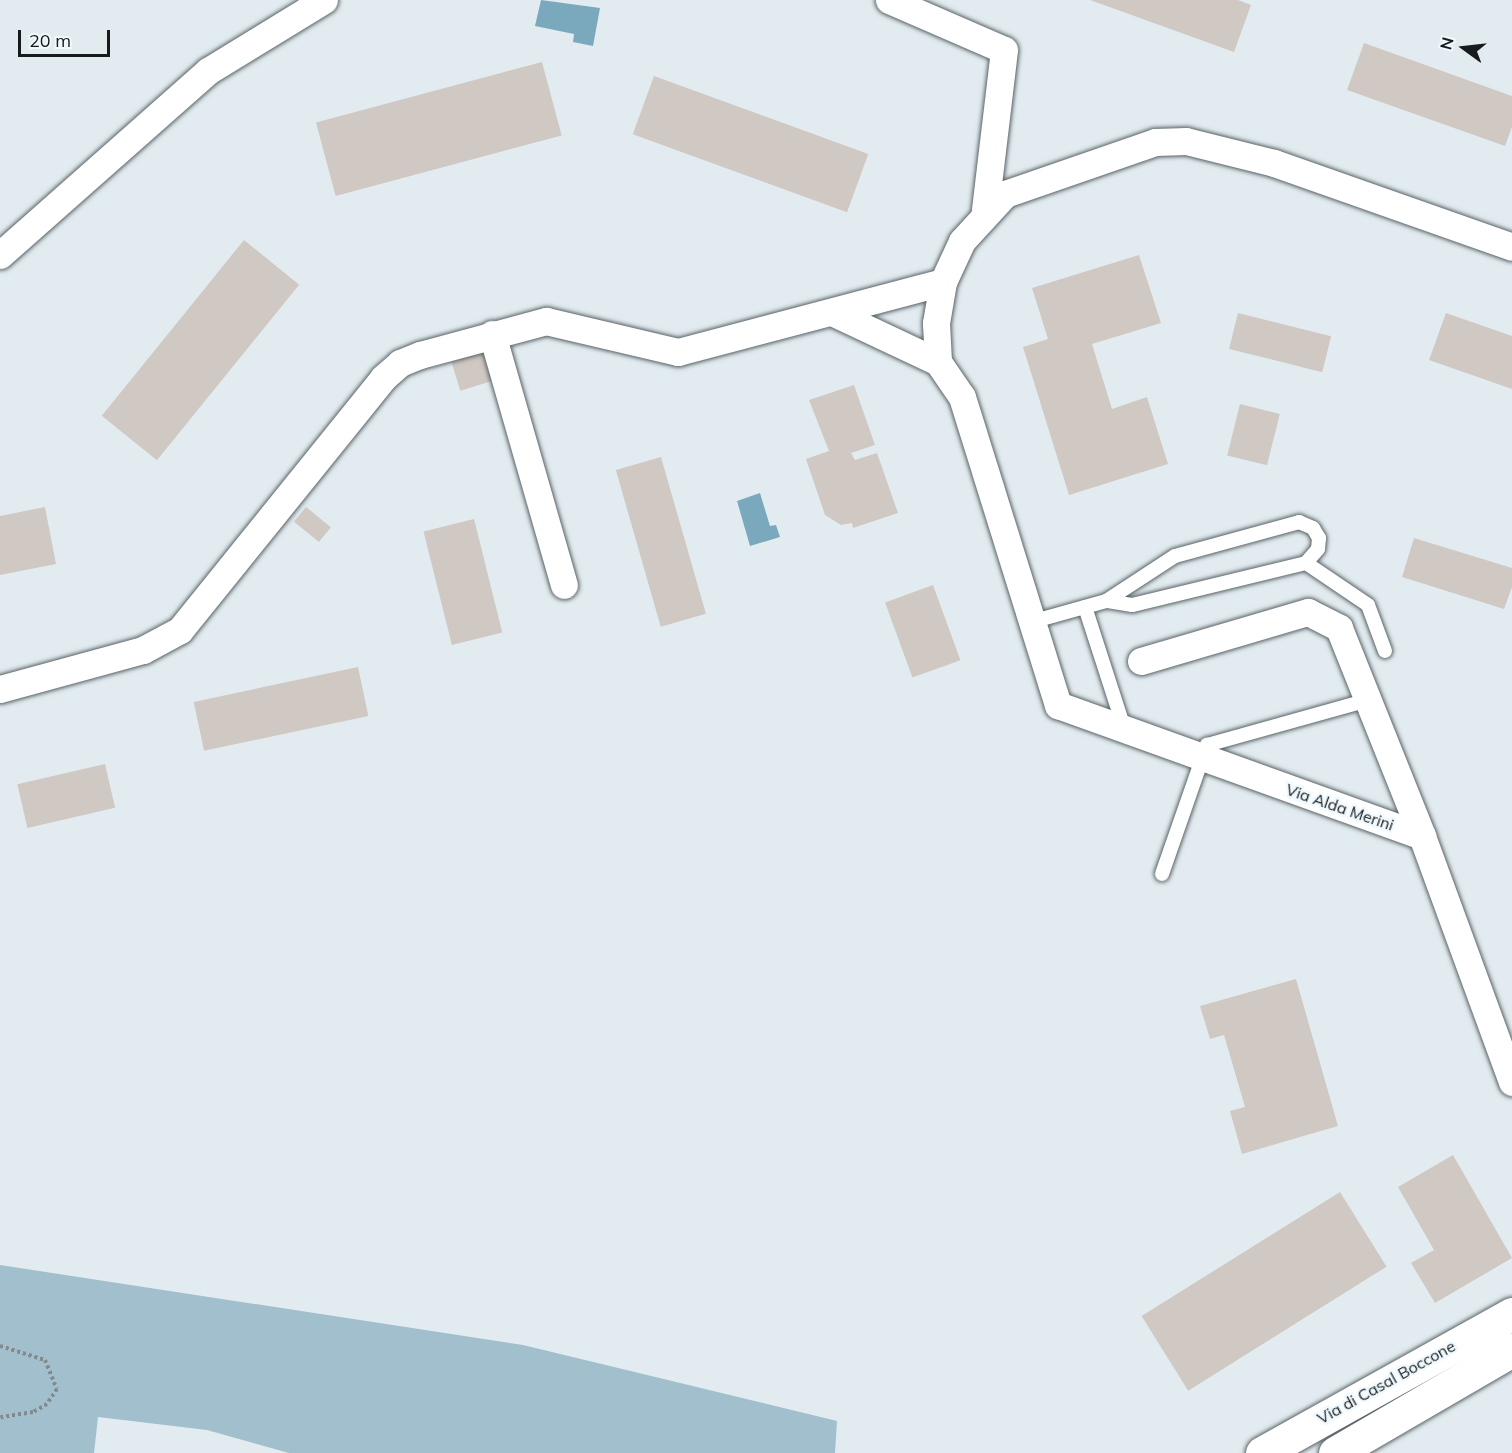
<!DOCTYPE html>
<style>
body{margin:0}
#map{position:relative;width:1512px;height:1453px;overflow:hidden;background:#e2ecf0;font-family:Mulish,sans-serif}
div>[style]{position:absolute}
.green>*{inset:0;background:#a1bfcc}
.water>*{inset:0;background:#7aa9be}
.building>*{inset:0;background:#d0c8c2;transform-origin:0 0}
.path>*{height:4px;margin-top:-2px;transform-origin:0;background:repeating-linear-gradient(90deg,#838a8d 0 3px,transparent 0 6px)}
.roads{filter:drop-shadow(0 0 2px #5a6367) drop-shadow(0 0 2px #5a6367)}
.service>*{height:14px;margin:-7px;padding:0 7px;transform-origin:7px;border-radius:7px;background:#fff}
.minor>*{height:27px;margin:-13.5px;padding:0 13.5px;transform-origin:13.5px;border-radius:13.5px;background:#fff}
.tertiary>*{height:33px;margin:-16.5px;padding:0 16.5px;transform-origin:16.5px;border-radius:16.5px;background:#fff}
span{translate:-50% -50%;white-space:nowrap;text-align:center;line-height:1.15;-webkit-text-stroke:5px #eff9fe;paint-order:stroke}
.street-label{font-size:16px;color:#181b1d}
.north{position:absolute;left:1434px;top:18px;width:60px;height:60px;-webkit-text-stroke:4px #eff9fe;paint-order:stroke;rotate:285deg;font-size:16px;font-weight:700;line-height:24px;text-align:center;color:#181b1d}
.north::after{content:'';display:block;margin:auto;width:21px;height:27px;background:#181b1d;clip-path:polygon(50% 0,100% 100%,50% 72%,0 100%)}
.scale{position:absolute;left:18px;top:30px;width:92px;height:27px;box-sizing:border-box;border:3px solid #181b1d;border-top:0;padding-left:8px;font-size:18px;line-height:21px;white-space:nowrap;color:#181b1d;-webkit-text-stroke:4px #eff9fe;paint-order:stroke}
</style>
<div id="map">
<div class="green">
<i style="clip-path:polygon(0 1265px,523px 1345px,837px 1421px,835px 1453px,289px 1453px,207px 1430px,98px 1417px,94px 1453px,0 1453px)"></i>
</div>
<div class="water">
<i style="clip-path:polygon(541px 0,600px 8px,593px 46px,573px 42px,574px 34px,535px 26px)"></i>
<i style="clip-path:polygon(760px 493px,770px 526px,776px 525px,780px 537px,750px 546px,737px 501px)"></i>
</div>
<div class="building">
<i style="clip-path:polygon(1090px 0,1238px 0,1251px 5px,1234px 52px)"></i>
<i style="clip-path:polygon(1364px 43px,1512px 96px,1512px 127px,1505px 146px,1347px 90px)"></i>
<i style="left:542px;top:62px;width:76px;height:234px;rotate:75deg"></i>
<i style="left:654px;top:76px;width:228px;height:62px;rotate:20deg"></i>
<i style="left:244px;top:240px;width:71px;height:226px;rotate:39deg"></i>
<i style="clip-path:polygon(1139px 255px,1161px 323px,1092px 344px,1112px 409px,1147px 397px,1168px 464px,1069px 495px,1023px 347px,1048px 339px,1032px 288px)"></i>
<i style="left:1238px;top:313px;width:96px;height:37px;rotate:14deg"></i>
<i style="clip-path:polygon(1446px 313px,1512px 336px,1512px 389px,1429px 360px)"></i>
<i style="left:484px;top:352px;width:30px;height:34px;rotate:73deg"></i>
<i style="clip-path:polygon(854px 385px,875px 445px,851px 453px,855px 460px,877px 453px,898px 513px,853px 528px,852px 523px,841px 525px,825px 515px,806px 459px,829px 451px,809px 400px)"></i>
<i style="left:1240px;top:404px;width:41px;height:53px;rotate:14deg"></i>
<i style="left:661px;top:457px;width:163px;height:47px;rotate:74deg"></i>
<i style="clip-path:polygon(45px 507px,56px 564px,0 575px,0 516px)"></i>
<i style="left:306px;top:507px;width:32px;height:19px;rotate:39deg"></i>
<i style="left:474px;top:519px;width:117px;height:52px;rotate:76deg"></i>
<i style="clip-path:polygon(1414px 538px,1512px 568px,1512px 587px,1504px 609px,1402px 577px)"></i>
<i style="left:933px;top:585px;width:80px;height:51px;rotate:70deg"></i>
<i style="left:358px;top:667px;width:50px;height:168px;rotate:78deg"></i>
<i style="left:105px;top:764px;width:45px;height:90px;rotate:77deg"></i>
<i style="clip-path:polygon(1296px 979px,1338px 1126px,1242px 1154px,1230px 1111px,1245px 1107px,1224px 1035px,1210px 1039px,1200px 1006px)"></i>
<i style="clip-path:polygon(1453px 1155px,1512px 1258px,1435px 1303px,1411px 1263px,1434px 1250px,1398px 1187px)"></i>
<i style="left:1340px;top:1192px;width:88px;height:234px;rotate:58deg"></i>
</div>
<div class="path">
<i style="left:0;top:1346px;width:47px;rotate:17.3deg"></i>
<i style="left:45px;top:1360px;width:31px;rotate:68deg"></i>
<i style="left:57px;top:1389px;width:18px;rotate:124deg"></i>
<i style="left:47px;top:1404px;width:16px;rotate:150deg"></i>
<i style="left:33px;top:1412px;width:33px;rotate:171deg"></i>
</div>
<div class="roads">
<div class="service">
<i style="left:1306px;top:563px;width:75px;rotate:34.1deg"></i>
<i style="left:1368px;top:605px;width:49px;rotate:69.7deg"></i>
<i style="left:1085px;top:607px;width:127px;rotate:72.1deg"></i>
<i style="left:1031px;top:622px;width:78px;rotate:-15.6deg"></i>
<i style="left:1106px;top:601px;width:82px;rotate:-33.1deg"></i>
<i style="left:1175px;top:556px;width:129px;rotate:-15.3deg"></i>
<i style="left:1299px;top:522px;width:15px;rotate:23deg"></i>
<i style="left:1313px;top:528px;width:12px;rotate:59deg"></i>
<i style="left:1319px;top:538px;width:11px;rotate:95deg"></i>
<i style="left:1318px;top:549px;width:18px;rotate:131deg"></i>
<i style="left:1306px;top:563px;width:179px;rotate:166.4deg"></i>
<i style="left:1132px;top:605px;width:26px;rotate:-171deg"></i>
<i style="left:1162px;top:874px;width:137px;rotate:-70.8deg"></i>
<i style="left:1207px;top:745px;width:167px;rotate:-15.6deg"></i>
</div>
<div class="minor">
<i style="left:889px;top:0;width:125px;rotate:23.5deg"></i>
<i style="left:1004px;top:50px;width:161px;rotate:96.8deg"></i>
<i style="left:0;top:255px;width:278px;rotate:-41.5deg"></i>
<i style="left:208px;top:71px;width:136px;rotate:-31.5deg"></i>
<i style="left:943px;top:282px;width:42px;rotate:99.7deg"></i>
<i style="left:936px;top:323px;width:39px;rotate:87deg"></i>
<i style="left:938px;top:362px;width:42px;rotate:55.6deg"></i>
<i style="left:962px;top:397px;width:323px;rotate:72.7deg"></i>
<i style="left:1058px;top:705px;width:387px;rotate:19.8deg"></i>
<i style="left:1422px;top:836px;width:262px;rotate:69.9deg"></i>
<i style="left:834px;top:313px;width:115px;rotate:25.2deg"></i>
<i style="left:492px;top:334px;width:261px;rotate:74deg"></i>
<i style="left:1141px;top:661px;width:174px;rotate:-16.4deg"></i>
<i style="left:1308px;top:612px;width:35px;rotate:27deg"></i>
<i style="left:1339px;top:628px;width:224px;rotate:68.2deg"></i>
<i style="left:0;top:689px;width:148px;rotate:-15.3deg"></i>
<i style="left:143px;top:650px;width:42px;rotate:-28.4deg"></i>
<i style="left:180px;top:630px;width:324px;rotate:-51.1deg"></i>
<i style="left:383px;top:378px;width:23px;rotate:-41deg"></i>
<i style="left:400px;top:363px;width:22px;rotate:-22deg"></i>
<i style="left:420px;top:355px;width:131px;rotate:-15.1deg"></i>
<i style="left:546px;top:321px;width:136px;rotate:13.2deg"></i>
<i style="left:678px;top:352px;width:274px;rotate:-14.8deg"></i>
<i style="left:943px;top:282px;width:45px;rotate:-65.1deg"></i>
<i style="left:962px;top:241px;width:64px;rotate:-47.5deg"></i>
<i style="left:1005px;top:194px;width:159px;rotate:-19.1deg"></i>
<i style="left:1155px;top:142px;width:31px;rotate:-2deg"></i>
<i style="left:1186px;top:141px;width:91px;rotate:14deg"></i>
<i style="left:1274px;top:163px;width:252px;rotate:19.4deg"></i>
</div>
<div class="tertiary">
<i style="left:1262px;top:1453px;width:286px;rotate:-29.1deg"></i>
<i style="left:1335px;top:1453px;width:205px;rotate:-30.2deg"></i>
</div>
</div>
<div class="street-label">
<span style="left:1340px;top:807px;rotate:19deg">Via Alda Merini</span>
<span style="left:1386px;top:1382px;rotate:-29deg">Via di Casal Boccone</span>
</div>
<div class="north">N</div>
<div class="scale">20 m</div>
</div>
